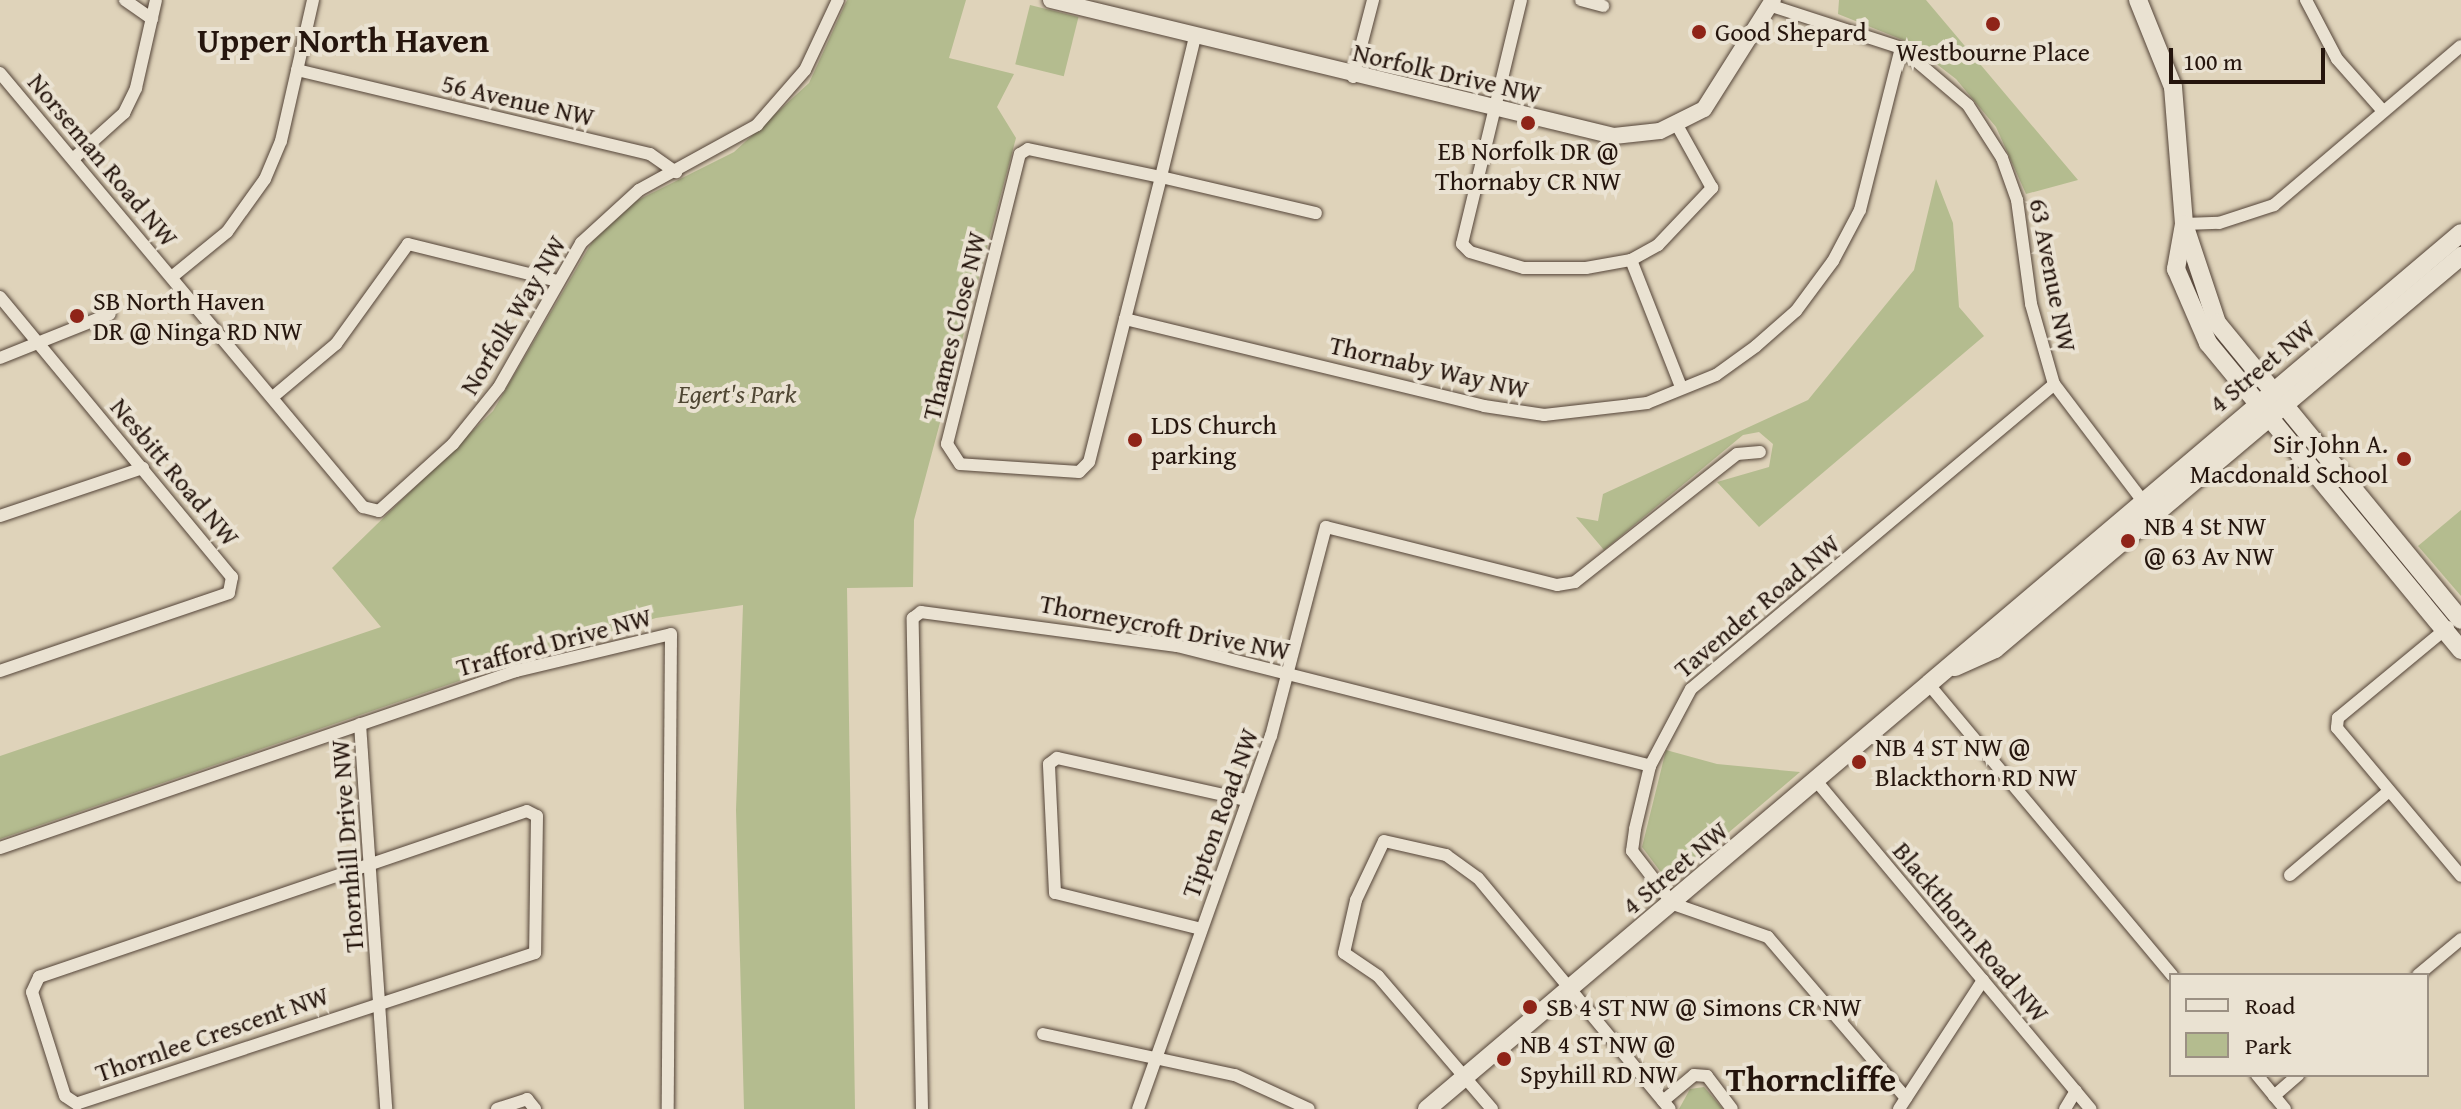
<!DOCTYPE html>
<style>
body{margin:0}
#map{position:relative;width:2461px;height:1109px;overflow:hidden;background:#dfd3ba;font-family:"Gentium Book Plus",serif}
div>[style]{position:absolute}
.green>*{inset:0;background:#b4bc8f;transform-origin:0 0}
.roads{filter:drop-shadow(0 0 2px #544438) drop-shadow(0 0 2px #544438)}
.minor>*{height:12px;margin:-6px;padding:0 6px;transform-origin:6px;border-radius:6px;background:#eae2d2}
.tertiary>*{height:16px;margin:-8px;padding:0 8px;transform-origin:8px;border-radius:8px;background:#eae2d2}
.secondary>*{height:18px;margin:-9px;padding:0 9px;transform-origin:9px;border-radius:9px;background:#eae2d2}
.dots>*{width:22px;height:22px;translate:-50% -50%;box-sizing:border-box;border:4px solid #eae2d2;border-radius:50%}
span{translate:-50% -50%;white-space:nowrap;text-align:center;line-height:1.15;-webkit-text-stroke:8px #eae2d2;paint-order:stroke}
.poi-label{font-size:26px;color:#25150d}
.left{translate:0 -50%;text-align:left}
.right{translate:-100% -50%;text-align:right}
.street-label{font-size:26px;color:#25150d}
.park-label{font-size:26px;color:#504734;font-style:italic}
.district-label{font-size:34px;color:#25150d;font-weight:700}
.legend{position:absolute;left:2169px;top:973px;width:260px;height:104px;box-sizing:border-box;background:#eae2d2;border:2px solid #9b9083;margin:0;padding:10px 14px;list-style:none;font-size:24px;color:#25150d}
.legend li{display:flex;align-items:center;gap:16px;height:40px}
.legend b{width:40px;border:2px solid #9b9083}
.scale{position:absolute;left:2169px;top:48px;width:156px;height:36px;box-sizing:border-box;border:4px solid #25150d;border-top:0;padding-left:10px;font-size:24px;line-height:28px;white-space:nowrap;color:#25150d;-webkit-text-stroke:6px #eae2d2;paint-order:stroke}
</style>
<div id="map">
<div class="green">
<i style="clip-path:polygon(847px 0,966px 0,949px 58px,1014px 74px,997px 107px,1016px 138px,914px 520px,913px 587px,847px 588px,855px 1109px,744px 1109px,736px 810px,743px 605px,656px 618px,520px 660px,0 839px,0 756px,381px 627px,332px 568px,493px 411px,592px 242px,636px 201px,734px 152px,809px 83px)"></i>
<i style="clip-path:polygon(1839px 0,1926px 0,2078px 180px,2026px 194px,1996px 127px,1956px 79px,1908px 42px,1838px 14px)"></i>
<i style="left:1030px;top:5px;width:50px;height:61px;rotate:14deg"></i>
<i style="clip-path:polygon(1936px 179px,1953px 223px,1959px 307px,1984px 336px,1759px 527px,1717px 482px,1769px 467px,1773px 444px,1759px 432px,1743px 435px,1604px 550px,1576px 517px,1598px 521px,1603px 494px,1808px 400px,1914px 270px)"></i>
<i style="clip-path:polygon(2461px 510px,2461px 596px,2418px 546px)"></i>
<i style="clip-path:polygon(1666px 750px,1717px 764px,1800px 772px,1669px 883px,1642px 847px)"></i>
<i style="clip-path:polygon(1704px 1087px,1723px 1109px,1679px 1109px,1690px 1089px)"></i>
</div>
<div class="roads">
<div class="minor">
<i style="left:125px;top:0;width:33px;rotate:35deg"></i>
<i style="left:1521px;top:0;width:251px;rotate:103.6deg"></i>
<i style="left:1462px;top:244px;width:11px;rotate:45deg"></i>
<i style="left:1470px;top:252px;width:56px;rotate:16.5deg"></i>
<i style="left:1524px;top:268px;width:62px"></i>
<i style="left:1586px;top:268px;width:46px;rotate:-10.1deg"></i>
<i style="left:1631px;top:260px;width:31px;rotate:-29deg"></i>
<i style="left:1658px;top:245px;width:79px;rotate:-46.5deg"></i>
<i style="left:1712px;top:188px;width:72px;rotate:-119.1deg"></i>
<i style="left:1581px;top:0;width:23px;rotate:15deg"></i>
<i style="left:2306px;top:0;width:67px;rotate:62.3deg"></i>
<i style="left:2337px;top:59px;width:69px;rotate:48.5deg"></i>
<i style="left:1772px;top:6px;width:136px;rotate:18deg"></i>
<i style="left:1901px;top:48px;width:88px;rotate:40.4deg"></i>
<i style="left:1968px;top:105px;width:63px;rotate:57.3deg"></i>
<i style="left:2002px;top:158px;width:45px;rotate:70.3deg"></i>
<i style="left:2017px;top:200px;width:105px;rotate:82.3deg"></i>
<i style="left:2031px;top:304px;width:83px;rotate:74deg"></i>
<i style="left:2054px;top:384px;width:156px;rotate:52.8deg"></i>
<i style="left:1195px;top:37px;width:144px;rotate:103.7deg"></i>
<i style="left:1161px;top:177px;width:146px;rotate:104.2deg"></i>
<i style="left:1125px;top:319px;width:147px;rotate:104.1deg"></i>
<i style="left:1089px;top:462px;width:14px;rotate:135deg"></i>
<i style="left:1079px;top:472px;width:119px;rotate:-176.2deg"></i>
<i style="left:960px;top:464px;width:24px;rotate:-123deg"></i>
<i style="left:947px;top:444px;width:299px;rotate:-75.9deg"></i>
<i style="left:1020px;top:154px;width:9px;rotate:-32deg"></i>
<i style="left:1028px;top:149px;width:136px;rotate:11.9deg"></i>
<i style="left:1161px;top:177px;width:159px;rotate:13.1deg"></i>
<i style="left:297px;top:70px;width:363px;rotate:13.4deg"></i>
<i style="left:650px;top:154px;width:32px;rotate:35deg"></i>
<i style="left:0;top:73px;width:566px;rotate:50.09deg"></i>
<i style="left:363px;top:507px;width:16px;rotate:14deg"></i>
<i style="left:379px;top:511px;width:100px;rotate:-42.2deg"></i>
<i style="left:453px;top:444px;width:73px;rotate:-51.1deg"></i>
<i style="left:499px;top:387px;width:166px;rotate:-60.3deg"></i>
<i style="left:581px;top:243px;width:79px;rotate:-42.4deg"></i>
<i style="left:639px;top:190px;width:135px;rotate:-28.8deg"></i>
<i style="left:757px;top:125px;width:73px;rotate:-48.9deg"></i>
<i style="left:805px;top:70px;width:77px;rotate:-64.8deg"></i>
<i style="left:1353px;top:77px;width:80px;rotate:-75.4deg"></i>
<i style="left:73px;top:159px;width:69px;rotate:-42deg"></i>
<i style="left:124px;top:113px;width:28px;rotate:-64deg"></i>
<i style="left:136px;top:88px;width:90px;rotate:-77.2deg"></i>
<i style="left:2184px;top:224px;width:35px;rotate:-2deg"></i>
<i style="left:2219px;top:223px;width:58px;rotate:-18.1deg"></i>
<i style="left:2274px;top:205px;width:245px;rotate:-40.4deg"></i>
<i style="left:1631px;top:260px;width:136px;rotate:68.5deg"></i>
<i style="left:173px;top:276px;width:70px;rotate:-39.2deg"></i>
<i style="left:227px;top:232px;width:65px;rotate:-54.4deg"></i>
<i style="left:265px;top:179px;width:41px;rotate:-67.2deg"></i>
<i style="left:281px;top:141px;width:145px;rotate:-77.2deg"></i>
<i style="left:0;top:297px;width:364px;rotate:50.4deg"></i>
<i style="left:232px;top:577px;width:16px;rotate:101deg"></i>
<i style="left:229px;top:593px;width:242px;rotate:161.2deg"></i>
<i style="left:1125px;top:319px;width:369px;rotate:13.6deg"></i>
<i style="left:1484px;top:406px;width:61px;rotate:8.5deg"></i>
<i style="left:1544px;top:415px;width:104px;rotate:-6.6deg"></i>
<i style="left:1647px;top:403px;width:74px;rotate:-22.1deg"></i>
<i style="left:1716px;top:375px;width:49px;rotate:-35.9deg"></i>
<i style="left:1756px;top:346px;width:53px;rotate:-41.2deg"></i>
<i style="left:1796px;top:311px;width:62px;rotate:-53.5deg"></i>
<i style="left:1833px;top:261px;width:58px;rotate:-62.1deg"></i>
<i style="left:1860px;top:210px;width:167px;rotate:-75.8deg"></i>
<i style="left:0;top:358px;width:118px;rotate:-21.8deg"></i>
<i style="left:274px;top:396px;width:81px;rotate:-40deg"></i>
<i style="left:336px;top:344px;width:123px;rotate:-54.2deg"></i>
<i style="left:408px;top:244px;width:154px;rotate:13.9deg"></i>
<i style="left:0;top:516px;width:151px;rotate:-18.6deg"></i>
<i style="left:2448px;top:627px;width:143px;rotate:140.4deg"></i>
<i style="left:2338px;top:718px;width:10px;rotate:96deg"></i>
<i style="left:2337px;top:728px;width:193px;rotate:50deg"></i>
<i style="left:1931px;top:687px;width:376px;rotate:50.1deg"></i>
<i style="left:360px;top:724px;width:386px;rotate:86.1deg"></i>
<i style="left:1818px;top:783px;width:425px;rotate:50.1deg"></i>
<i style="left:527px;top:811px;width:11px;rotate:27deg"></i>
<i style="left:537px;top:816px;width:137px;rotate:90.8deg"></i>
<i style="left:535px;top:953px;width:482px;rotate:161.8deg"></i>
<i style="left:77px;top:1104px;width:14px;rotate:-146deg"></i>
<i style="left:65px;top:1096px;width:109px;rotate:-107.6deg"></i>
<i style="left:32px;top:992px;width:17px;rotate:-65deg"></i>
<i style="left:39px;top:977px;width:515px;rotate:-18.79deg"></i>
<i style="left:0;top:848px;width:546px;rotate:-18.93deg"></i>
<i style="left:516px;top:671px;width:159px;rotate:-13.4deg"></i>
<i style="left:671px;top:634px;width:475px;rotate:90.4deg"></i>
<i style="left:2290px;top:875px;width:130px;rotate:-40.3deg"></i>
<i style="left:1201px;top:929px;width:150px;rotate:-166.1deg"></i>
<i style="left:1055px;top:893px;width:129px;rotate:-92.7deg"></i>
<i style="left:1049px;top:764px;width:10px;rotate:-37deg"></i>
<i style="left:1057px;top:758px;width:194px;rotate:12.5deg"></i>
<i style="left:2418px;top:975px;width:56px;rotate:-39.9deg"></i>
<i style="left:1043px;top:1034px;width:196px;rotate:12.1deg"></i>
<i style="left:1235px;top:1075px;width:81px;rotate:24.7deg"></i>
<i style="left:2257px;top:1075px;width:44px;rotate:50.5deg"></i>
<i style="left:2274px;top:1096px;width:32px;rotate:-41deg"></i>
<i style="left:1906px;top:1098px;width:212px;rotate:-130.6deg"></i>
<i style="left:1768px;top:937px;width:101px;rotate:-160.8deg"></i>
<i style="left:1673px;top:904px;width:67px;rotate:-127.7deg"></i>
<i style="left:1632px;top:851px;width:22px;rotate:-82deg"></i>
<i style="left:1635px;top:829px;width:65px;rotate:-76.6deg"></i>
<i style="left:1650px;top:766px;width:87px;rotate:-62deg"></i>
<i style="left:1691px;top:689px;width:474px;rotate:-40deg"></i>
<i style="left:1663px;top:1101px;width:40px;rotate:-40deg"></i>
<i style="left:1694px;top:1075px;width:13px;rotate:4deg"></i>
<i style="left:1707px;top:1076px;width:41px;rotate:52.9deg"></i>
<i style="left:497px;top:1109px;width:32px;rotate:-18deg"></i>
<i style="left:527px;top:1099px;width:13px;rotate:51deg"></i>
<i style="left:922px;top:1109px;width:491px;rotate:-91.1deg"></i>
<i style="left:913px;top:618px;width:10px;rotate:-37deg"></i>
<i style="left:921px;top:612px;width:258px;rotate:7.6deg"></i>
<i style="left:1177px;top:646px;width:488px;rotate:14.2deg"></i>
<i style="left:1138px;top:1109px;width:396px;rotate:-70.4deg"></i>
<i style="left:1271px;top:736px;width:216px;rotate:-75.3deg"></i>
<i style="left:1326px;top:527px;width:238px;rotate:14.1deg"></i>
<i style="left:1557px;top:585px;width:18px;rotate:-9deg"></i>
<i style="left:1575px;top:582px;width:206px;rotate:-38.3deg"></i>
<i style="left:1737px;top:454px;width:23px;rotate:-5deg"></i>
<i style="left:1492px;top:1109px;width:175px;rotate:-130.6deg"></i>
<i style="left:1378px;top:976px;width:41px;rotate:-145.9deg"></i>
<i style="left:1344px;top:953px;width:54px;rotate:-77.2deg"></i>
<i style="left:1356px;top:900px;width:65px;rotate:-64.6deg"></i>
<i style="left:1384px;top:841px;width:64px;rotate:12.7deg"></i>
<i style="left:1446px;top:855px;width:39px;rotate:36deg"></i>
<i style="left:1478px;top:878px;width:300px;rotate:50.3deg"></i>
<i style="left:1899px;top:1109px;width:154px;rotate:-56.9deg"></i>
<i style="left:2065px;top:1109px;width:21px;rotate:-59deg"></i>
</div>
<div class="tertiary">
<i style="left:1051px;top:0;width:579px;rotate:13.58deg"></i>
<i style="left:1614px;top:136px;width:46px;rotate:-6.2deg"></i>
<i style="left:1660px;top:131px;width:49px;rotate:-26.6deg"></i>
<i style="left:1704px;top:109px;width:129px;rotate:-57.7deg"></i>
</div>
<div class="secondary">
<i style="left:2138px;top:0;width:94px;rotate:68.1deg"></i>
<i style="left:2173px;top:87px;width:137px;rotate:85.4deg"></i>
<i style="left:2184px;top:224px;width:104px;rotate:71.6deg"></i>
<i style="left:2217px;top:323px;width:384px;rotate:50.6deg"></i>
<i style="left:2184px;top:224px;width:46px;rotate:100.1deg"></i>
<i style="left:2176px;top:269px;width:81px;rotate:66.6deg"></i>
<i style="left:2208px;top:343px;width:398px;rotate:50.5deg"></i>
<i style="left:1955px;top:667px;width:44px;rotate:-24.2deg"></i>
<i style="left:1995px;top:649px;width:610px;rotate:-40.14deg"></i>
<i style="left:1427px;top:1109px;width:1355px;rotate:-40.27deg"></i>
</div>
</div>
<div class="dots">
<i style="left:1993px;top:24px;background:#8f2418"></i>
<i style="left:1699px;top:32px;background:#8f2418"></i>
<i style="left:1528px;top:123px;background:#8f2418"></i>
<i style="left:77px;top:316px;background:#8f2418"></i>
<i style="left:1135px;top:440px;background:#8f2418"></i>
<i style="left:2404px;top:459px;background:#8f2418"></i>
<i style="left:2128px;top:541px;background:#8f2418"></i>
<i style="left:1859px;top:762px;background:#8f2418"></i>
<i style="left:1530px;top:1007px;background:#8f2418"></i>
<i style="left:1504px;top:1059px;background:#8f2418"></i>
</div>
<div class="poi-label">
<span class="left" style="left:1715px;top:32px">Good Shepard</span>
<span style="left:1993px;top:52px">Westbourne Place</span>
<span style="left:1528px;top:166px">EB Norfolk DR @<br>Thornaby CR NW</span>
<span class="left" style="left:93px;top:316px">SB North Haven<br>DR @ Ninga RD NW</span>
<span class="left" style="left:1151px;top:440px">LDS Church<br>parking</span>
<span class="right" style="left:2388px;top:459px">Sir John A.<br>Macdonald School</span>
<span class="left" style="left:2144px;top:541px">NB 4 St NW<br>@ 63 Av NW</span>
<span class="left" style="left:1875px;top:762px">NB 4 ST NW @<br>Blackthorn RD NW</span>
<span class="left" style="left:1546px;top:1007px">SB 4 ST NW @ Simons CR NW</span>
<span class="left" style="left:1520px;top:1059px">NB 4 ST NW @<br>Spyhill RD NW</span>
</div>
<div class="street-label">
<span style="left:1447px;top:73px;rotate:13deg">Norfolk Drive NW</span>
<span style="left:518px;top:100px;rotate:13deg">56 Avenue NW</span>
<span style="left:103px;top:160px;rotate:50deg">Norseman Road NW</span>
<span style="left:2053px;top:275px;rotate:79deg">63 Avenue NW</span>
<span style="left:513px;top:315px;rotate:-59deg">Norfolk Way NW</span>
<span style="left:954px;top:326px;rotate:-76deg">Thames Close NW</span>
<span style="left:2262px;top:366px;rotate:-40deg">4 Street NW</span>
<span style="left:1429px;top:367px;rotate:13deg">Thornaby Way NW</span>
<span style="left:175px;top:472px;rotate:50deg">Nesbitt Road NW</span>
<span style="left:1757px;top:606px;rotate:-40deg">Tavender Road NW</span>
<span style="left:1165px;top:627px;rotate:11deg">Thorneycroft Drive NW</span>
<span style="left:554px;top:642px;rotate:-15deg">Trafford Drive NW</span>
<span style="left:1220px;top:813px;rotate:-70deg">Tipton Road NW</span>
<span style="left:347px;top:846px;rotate:-94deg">Thornhill Drive NW</span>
<span style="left:1675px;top:868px;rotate:-40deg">4 Street NW</span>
<span style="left:1971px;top:932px;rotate:50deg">Blackthorn Road NW</span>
<span style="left:212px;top:1034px;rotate:-19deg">Thornlee Crescent NW</span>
</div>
<div class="park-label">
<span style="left:737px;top:394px">Egert's Park</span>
</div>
<div class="district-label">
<span style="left:343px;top:40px">Upper North Haven</span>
<span style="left:1811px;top:1079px">Thorncliffe</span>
</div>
<ul class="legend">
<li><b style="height:10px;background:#eae2d2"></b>Road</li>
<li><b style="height:22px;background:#b4bc8f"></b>Park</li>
</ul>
<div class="scale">100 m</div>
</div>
